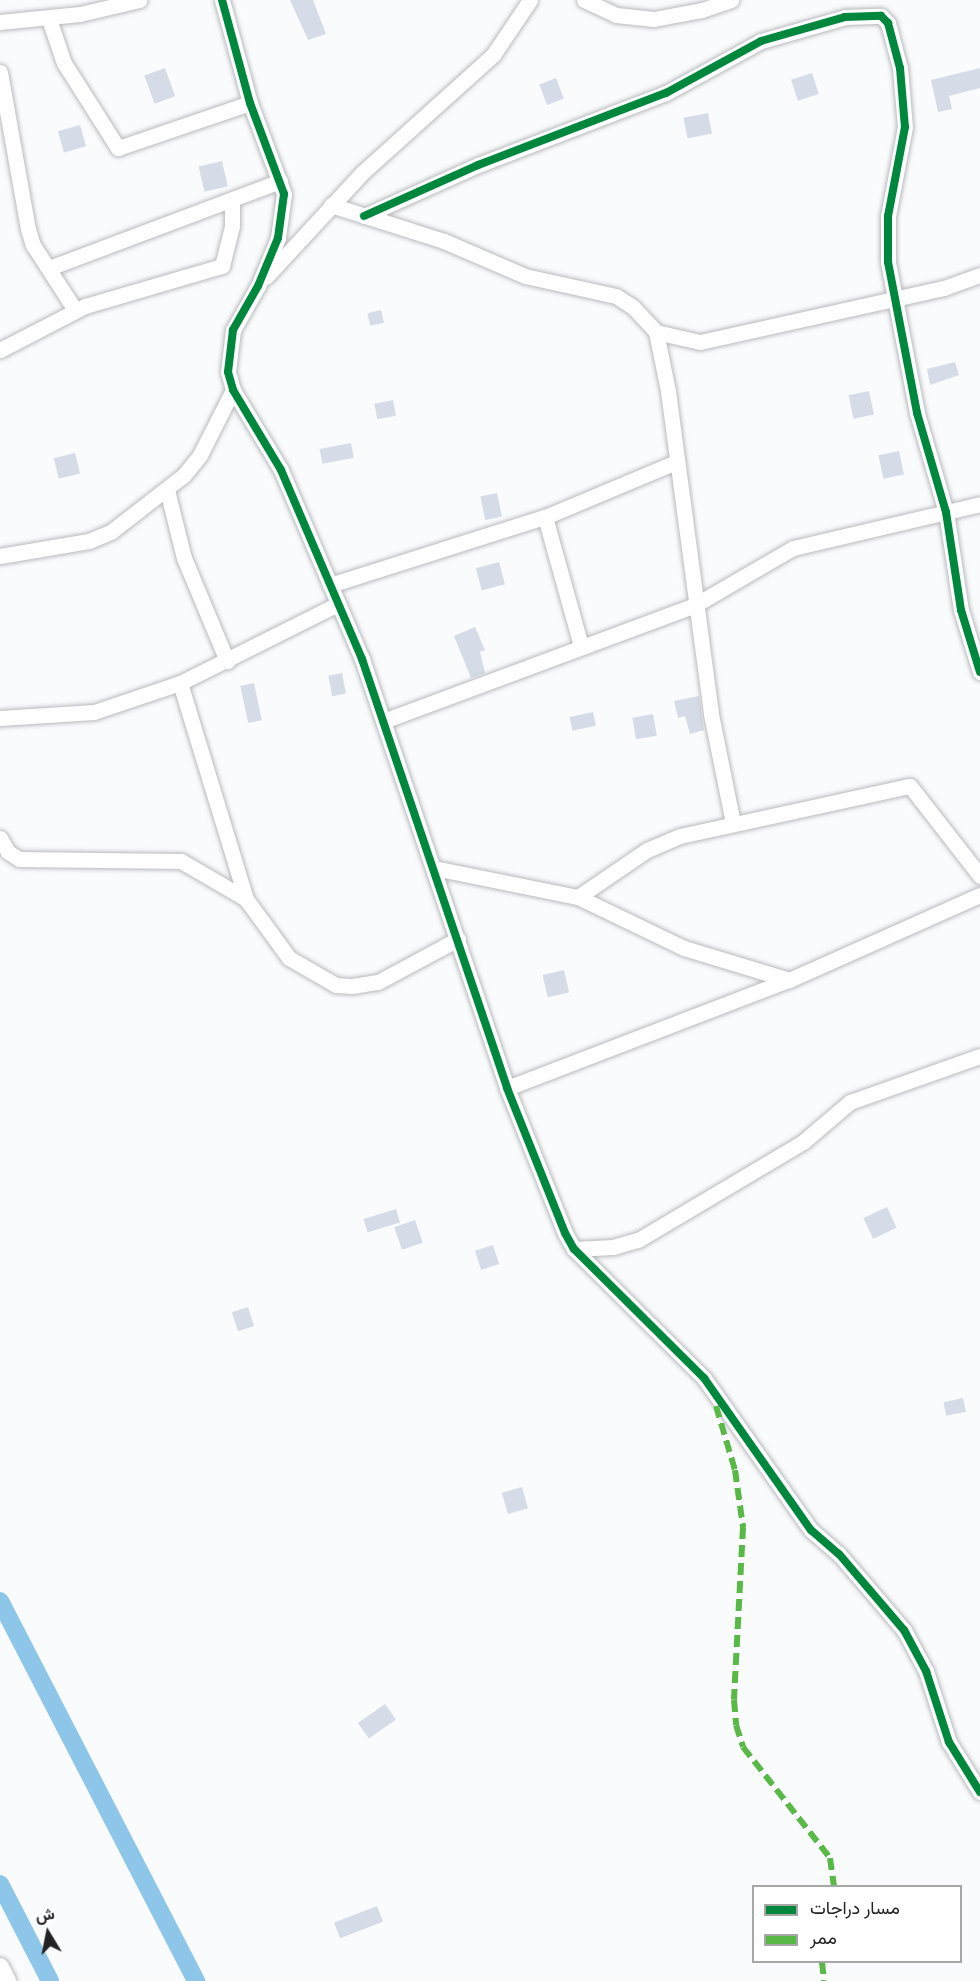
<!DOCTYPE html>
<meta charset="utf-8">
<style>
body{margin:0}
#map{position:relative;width:980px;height:1981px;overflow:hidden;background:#fafbfd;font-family:Signika,Vazirmatn,sans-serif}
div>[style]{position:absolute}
.canal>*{height:18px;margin:-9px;padding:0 9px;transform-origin:9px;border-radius:9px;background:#8ec6ea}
.building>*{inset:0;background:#d5dce7;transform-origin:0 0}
.roads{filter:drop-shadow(0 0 2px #bababc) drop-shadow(0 0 2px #bababc)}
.minor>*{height:15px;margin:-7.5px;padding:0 7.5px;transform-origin:7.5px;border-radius:7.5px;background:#fefeff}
.tertiary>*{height:18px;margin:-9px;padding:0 9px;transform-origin:9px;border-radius:9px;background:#fefeff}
.quiet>*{height:6px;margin-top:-3px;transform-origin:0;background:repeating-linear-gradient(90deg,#58b947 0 12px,transparent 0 18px)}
.cycleway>*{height:8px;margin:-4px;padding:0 4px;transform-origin:4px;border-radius:4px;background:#00873e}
span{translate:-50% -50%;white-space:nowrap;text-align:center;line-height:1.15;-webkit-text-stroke:4.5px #fff;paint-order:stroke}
.legend{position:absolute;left:752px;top:1885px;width:210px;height:78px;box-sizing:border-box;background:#fff;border:2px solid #a7a7a8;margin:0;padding:8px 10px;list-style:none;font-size:18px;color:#232325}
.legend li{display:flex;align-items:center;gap:12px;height:30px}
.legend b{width:30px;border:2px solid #a7a7a8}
.north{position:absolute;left:18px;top:1903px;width:60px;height:60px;-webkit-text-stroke:4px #fff;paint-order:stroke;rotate:350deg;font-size:16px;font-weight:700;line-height:24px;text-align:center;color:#232325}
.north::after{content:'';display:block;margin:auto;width:21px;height:27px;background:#232325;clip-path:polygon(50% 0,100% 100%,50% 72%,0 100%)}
</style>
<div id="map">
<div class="canal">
<i style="left:0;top:1601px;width:428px;rotate:62.7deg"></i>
<i style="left:0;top:1884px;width:109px;rotate:62.7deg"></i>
</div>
<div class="building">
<i style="clip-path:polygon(290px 0,313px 0,326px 34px,308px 40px)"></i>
<i style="left:165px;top:68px;width:30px;height:22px;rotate:70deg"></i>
<i style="clip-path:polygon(980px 68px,980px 88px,949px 96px,952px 109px,938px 112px,931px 80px)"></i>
<i style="left:812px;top:73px;width:22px;height:22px;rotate:72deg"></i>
<i style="left:556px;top:78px;width:22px;height:18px;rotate:69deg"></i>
<i style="left:708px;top:113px;width:21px;height:25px;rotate:79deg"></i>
<i style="left:80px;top:125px;width:22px;height:23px;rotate:74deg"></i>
<i style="left:222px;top:161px;width:26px;height:24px;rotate:77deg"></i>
<i style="left:381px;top:310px;width:13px;height:14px;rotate:77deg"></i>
<i style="clip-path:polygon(955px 362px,959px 375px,930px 385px,927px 369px)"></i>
<i style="left:869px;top:391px;width:24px;height:21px;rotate:78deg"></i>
<i style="left:393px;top:400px;width:16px;height:19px;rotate:79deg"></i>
<i style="left:351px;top:443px;width:15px;height:32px;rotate:79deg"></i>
<i style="left:899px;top:451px;width:24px;height:21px;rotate:78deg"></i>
<i style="left:75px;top:453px;width:21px;height:22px;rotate:76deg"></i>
<i style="left:497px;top:493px;width:24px;height:17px;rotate:78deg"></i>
<i style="left:499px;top:562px;width:23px;height:24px;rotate:75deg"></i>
<i style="clip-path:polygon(475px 627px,485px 650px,480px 652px,485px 673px,471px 678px,454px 636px)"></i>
<i style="left:342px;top:673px;width:21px;height:14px;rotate:79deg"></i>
<i style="left:254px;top:683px;width:38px;height:14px;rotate:78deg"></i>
<i style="clip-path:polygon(699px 696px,704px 730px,690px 734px,685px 716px,678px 718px,674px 701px)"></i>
<i style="left:593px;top:712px;width:14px;height:24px;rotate:78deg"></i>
<i style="left:653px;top:714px;width:22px;height:21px;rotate:80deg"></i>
<i style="left:564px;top:970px;width:23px;height:22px;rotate:77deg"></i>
<i style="left:887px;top:1207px;width:23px;height:26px;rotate:65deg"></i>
<i style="left:396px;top:1209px;width:14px;height:34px;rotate:73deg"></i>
<i style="left:415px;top:1220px;width:24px;height:22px;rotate:71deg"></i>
<i style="left:493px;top:1245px;width:20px;height:19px;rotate:72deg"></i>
<i style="left:248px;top:1307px;width:20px;height:17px;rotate:72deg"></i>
<i style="left:963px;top:1398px;width:14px;height:20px;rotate:78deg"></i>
<i style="left:522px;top:1487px;width:22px;height:21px;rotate:74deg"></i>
<i style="left:385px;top:1704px;width:19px;height:33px;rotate:55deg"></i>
<i style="left:377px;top:1906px;width:17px;height:46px;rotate:69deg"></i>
</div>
<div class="roads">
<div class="minor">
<i style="left:222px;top:0;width:107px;rotate:74.8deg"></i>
<i style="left:250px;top:103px;width:97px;rotate:69.5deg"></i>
<i style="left:284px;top:194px;width:44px;rotate:97.8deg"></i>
<i style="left:278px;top:238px;width:52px;rotate:112.6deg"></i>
<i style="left:258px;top:286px;width:51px;rotate:119.6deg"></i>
<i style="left:233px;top:330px;width:42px;rotate:96.8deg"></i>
<i style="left:228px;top:372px;width:19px;rotate:74deg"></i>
<i style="left:233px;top:390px;width:93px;rotate:59deg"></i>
<i style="left:281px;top:470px;width:206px;rotate:66.8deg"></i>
<i style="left:362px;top:659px;width:453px;rotate:71.3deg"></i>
<i style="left:507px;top:1088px;width:156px;rotate:68.2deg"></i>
<i style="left:565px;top:1233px;width:18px;rotate:61deg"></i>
<i style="left:574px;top:1249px;width:183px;rotate:44.8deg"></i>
<i style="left:704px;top:1378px;width:186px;rotate:54.9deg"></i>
<i style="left:811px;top:1530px;width:37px;rotate:41deg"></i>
<i style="left:839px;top:1554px;width:100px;rotate:49.5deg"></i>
<i style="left:904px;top:1630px;width:47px;rotate:61.8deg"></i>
<i style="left:926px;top:1671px;width:75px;rotate:72.1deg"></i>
<i style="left:949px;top:1742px;width:59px;rotate:58.2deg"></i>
<i style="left:584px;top:0;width:35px;rotate:25deg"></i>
<i style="left:616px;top:15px;width:38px;rotate:6deg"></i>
<i style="left:654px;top:19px;width:49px;rotate:-10.6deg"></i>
<i style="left:702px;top:10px;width:31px;rotate:-19deg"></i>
<i style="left:49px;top:19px;width:46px;rotate:71.2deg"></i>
<i style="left:64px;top:63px;width:101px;rotate:57.6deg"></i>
<i style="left:118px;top:148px;width:139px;rotate:-18.8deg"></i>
<i style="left:0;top:22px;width:80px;rotate:-5.7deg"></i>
<i style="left:80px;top:14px;width:61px;rotate:-13.3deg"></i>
<i style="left:0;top:72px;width:159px;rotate:79.9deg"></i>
<i style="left:28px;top:229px;width:17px;rotate:73deg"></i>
<i style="left:33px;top:245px;width:77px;rotate:57.1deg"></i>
<i style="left:331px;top:205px;width:119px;rotate:17.7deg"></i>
<i style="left:444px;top:241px;width:88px;rotate:23.4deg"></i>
<i style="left:525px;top:276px;width:93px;rotate:12.4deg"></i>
<i style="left:616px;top:296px;width:20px;rotate:33deg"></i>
<i style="left:633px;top:307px;width:34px;rotate:47deg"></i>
<i style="left:656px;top:332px;width:45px;rotate:12.8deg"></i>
<i style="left:700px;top:342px;width:250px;rotate:-12.5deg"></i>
<i style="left:944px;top:288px;width:38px;rotate:-20deg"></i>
<i style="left:364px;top:216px;width:125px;rotate:-24.1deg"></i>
<i style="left:478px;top:165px;width:201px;rotate:-21deg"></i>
<i style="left:666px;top:93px;width:108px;rotate:-28.7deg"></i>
<i style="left:761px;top:41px;width:87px;rotate:-15.9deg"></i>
<i style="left:845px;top:17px;width:36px;rotate:-2deg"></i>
<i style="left:881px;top:16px;width:10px;rotate:45deg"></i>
<i style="left:888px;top:23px;width:47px;rotate:75.1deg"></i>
<i style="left:900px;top:68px;width:59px;rotate:85.2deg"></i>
<i style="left:905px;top:127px;width:91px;rotate:100.8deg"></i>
<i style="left:888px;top:216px;width:46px;rotate:90deg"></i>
<i style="left:888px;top:262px;width:154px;rotate:79.1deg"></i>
<i style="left:917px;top:413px;width:103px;rotate:73.7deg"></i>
<i style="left:946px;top:512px;width:99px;rotate:81.3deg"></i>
<i style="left:961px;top:610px;width:65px;rotate:73deg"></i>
<i style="left:49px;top:268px;width:247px;rotate:-20.6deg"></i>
<i style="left:266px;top:277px;width:143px;rotate:-47.3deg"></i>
<i style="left:363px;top:172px;width:175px;rotate:-42deg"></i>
<i style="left:493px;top:55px;width:66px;rotate:-56.1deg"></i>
<i style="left:656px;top:332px;width:60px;rotate:78.5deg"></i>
<i style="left:668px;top:391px;width:326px;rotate:82.4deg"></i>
<i style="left:711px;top:714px;width:111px;rotate:78.6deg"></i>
<i style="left:0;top:350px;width:96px;rotate:-27.4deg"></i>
<i style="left:85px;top:306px;width:143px;rotate:-16.3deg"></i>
<i style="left:222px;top:266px;width:41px;rotate:-76deg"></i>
<i style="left:232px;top:226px;width:25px;rotate:-90deg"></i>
<i style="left:167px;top:490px;width:70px;rotate:76deg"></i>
<i style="left:184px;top:558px;width:112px;rotate:67.3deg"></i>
<i style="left:545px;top:517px;width:134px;rotate:74.4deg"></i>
<i style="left:0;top:556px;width:90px;rotate:-9.6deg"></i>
<i style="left:89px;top:541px;width:25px;rotate:-23deg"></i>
<i style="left:112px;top:531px;width:91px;rotate:-37.9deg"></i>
<i style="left:184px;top:475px;width:26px;rotate:-51deg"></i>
<i style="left:200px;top:455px;width:73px;rotate:-63.1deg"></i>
<i style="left:330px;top:585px;width:225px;rotate:-17.6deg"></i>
<i style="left:545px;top:517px;width:142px;rotate:-22.8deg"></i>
<i style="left:180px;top:683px;width:226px;rotate:73deg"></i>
<i style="left:246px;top:899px;width:73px;rotate:53.9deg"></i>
<i style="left:289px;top:958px;width:54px;rotate:29.9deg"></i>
<i style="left:336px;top:985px;width:16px;rotate:4deg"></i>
<i style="left:352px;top:986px;width:26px;rotate:-9deg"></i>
<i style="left:378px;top:982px;width:91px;rotate:-28.3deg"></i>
<i style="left:0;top:718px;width:94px;rotate:-3.7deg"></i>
<i style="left:94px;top:712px;width:91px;rotate:-18.6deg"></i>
<i style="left:180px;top:683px;width:177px;rotate:-26.6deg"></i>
<i style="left:386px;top:720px;width:330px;rotate:-20.4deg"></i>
<i style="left:695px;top:605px;width:113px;rotate:-30.2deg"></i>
<i style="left:793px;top:548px;width:192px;rotate:-13.2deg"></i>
<i style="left:0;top:838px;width:16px;rotate:60deg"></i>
<i style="left:8px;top:852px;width:13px;rotate:32deg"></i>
<i style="left:19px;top:859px;width:162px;rotate:0.7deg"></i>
<i style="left:181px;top:861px;width:75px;rotate:30.3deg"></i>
<i style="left:434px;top:868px;width:147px;rotate:11.4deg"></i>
<i style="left:578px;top:897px;width:118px;rotate:25.7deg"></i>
<i style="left:684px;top:948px;width:110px;rotate:16.9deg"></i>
<i style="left:578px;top:897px;width:83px;rotate:-34.3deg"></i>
<i style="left:647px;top:850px;width:36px;rotate:-23deg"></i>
<i style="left:680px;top:836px;width:235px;rotate:-12.3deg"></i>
<i style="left:910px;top:786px;width:114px;rotate:52.1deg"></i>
<i style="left:507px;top:1088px;width:302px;rotate:-21deg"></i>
<i style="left:789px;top:980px;width:209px;rotate:-24deg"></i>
<i style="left:574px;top:1249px;width:39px;rotate:-3deg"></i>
<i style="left:613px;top:1247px;width:26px;rotate:-16deg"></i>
<i style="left:638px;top:1240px;width:192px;rotate:-30.7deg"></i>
<i style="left:803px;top:1142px;width:62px;rotate:-40.4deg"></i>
<i style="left:850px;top:1102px;width:138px;rotate:-19.5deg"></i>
</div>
<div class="tertiary">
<i style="left:0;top:1967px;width:16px;rotate:63deg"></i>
</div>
</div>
<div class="quiet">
<i style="left:716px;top:1406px;width:67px;rotate:73.5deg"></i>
<i style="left:735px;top:1470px;width:58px;rotate:82deg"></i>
<i style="left:743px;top:1527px;width:173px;rotate:93deg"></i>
<i style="left:734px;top:1700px;width:25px;rotate:85deg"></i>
<i style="left:736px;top:1725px;width:23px;rotate:72deg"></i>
<i style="left:743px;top:1747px;width:141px;rotate:51.9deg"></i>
<i style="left:830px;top:1858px;width:28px;rotate:82deg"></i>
<i style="left:822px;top:1962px;width:19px;rotate:84deg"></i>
</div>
<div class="cycleway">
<i style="left:222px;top:0;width:107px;rotate:74.8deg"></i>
<i style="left:250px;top:103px;width:97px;rotate:69.5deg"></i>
<i style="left:284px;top:194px;width:44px;rotate:97.8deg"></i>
<i style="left:278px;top:238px;width:52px;rotate:112.6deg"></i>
<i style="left:258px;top:286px;width:51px;rotate:119.6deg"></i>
<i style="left:233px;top:330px;width:42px;rotate:96.8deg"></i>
<i style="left:228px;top:372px;width:19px;rotate:74deg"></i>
<i style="left:233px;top:390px;width:93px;rotate:59deg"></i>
<i style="left:281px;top:470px;width:206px;rotate:66.8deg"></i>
<i style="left:362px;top:659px;width:453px;rotate:71.3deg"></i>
<i style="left:507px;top:1088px;width:156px;rotate:68.2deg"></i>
<i style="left:565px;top:1233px;width:18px;rotate:61deg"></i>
<i style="left:574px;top:1249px;width:183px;rotate:44.8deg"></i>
<i style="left:704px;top:1378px;width:186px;rotate:54.9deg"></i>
<i style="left:811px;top:1530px;width:37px;rotate:41deg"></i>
<i style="left:839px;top:1554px;width:100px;rotate:49.5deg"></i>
<i style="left:904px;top:1630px;width:47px;rotate:61.8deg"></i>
<i style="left:926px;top:1671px;width:75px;rotate:72.1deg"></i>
<i style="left:949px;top:1742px;width:59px;rotate:58.2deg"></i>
<i style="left:364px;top:216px;width:125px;rotate:-24.1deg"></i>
<i style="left:478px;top:165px;width:201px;rotate:-21deg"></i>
<i style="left:666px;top:93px;width:108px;rotate:-28.7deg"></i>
<i style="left:761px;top:41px;width:87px;rotate:-15.9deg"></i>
<i style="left:845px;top:17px;width:36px;rotate:-2deg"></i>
<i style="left:881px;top:16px;width:10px;rotate:45deg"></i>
<i style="left:888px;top:23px;width:47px;rotate:75.1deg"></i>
<i style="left:900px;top:68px;width:59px;rotate:85.2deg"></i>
<i style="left:905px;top:127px;width:91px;rotate:100.8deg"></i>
<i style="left:888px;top:216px;width:46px;rotate:90deg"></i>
<i style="left:888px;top:262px;width:154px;rotate:79.1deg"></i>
<i style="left:917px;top:413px;width:103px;rotate:73.7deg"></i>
<i style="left:946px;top:512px;width:99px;rotate:81.3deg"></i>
<i style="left:961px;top:610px;width:65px;rotate:73deg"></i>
</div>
<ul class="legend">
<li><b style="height:8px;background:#00873e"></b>مسار دراجات</li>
<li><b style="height:8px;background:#58b947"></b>ممر</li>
</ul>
<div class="north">ش</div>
</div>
